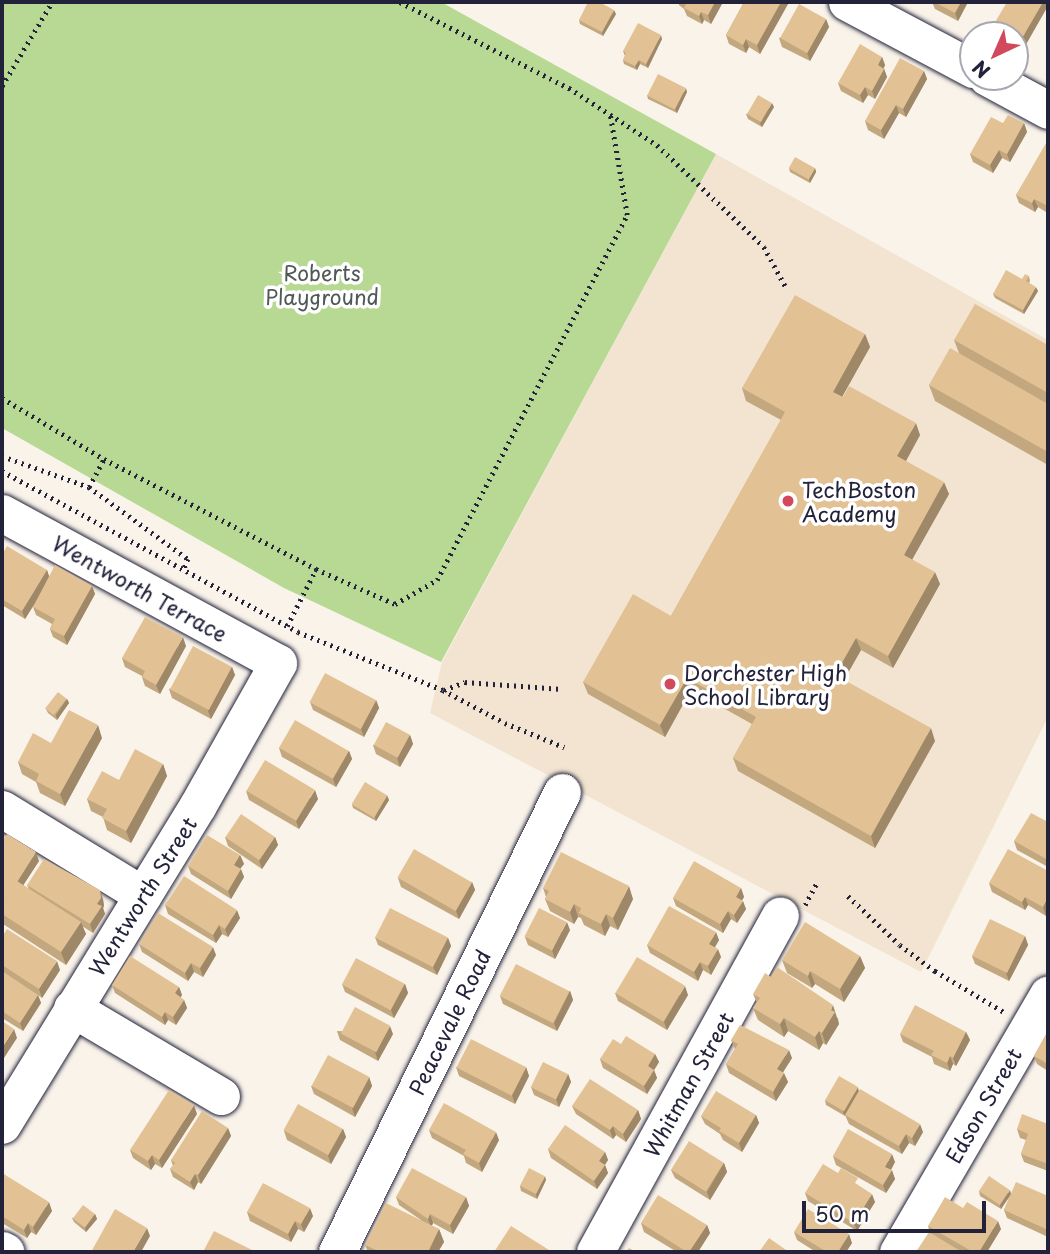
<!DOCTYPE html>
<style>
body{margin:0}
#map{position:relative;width:1050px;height:1254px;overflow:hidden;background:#f9f3ea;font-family:"Playpen Sans",sans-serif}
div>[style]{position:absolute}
.built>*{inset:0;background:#f2e4d0}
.green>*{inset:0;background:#b7d993}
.path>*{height:4.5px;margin-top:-2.25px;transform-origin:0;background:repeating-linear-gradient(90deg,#22223b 0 2px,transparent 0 7px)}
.roads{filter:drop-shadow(0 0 2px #22223b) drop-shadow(0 0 2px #22223b)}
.minor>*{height:37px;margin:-18.5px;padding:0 18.5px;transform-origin:18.5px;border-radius:18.5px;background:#fff}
.wall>*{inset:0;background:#c2a77f}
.shaded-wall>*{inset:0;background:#9e8868}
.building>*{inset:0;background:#e2c294;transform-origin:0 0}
.dots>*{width:19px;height:19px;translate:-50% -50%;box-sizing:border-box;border:4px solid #fff;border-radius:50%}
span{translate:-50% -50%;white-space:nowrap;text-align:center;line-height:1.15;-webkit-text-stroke:7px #fff;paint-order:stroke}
.park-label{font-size:21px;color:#4f5955}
.poi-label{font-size:21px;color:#22223b}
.left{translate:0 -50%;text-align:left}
.street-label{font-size:21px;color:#22223b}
.frame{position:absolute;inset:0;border:4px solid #22223b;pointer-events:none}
.north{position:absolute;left:959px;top:21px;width:70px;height:70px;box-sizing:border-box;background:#fff;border:2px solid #a7a7b1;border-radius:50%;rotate:224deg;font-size:19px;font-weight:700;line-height:28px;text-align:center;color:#22223b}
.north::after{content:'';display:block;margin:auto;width:24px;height:32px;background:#d1495b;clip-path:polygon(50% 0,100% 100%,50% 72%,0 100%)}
.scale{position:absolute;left:802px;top:1201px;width:184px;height:32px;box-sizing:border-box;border:4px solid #22223b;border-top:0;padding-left:9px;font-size:21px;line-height:24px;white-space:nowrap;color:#22223b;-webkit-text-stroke:5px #fff;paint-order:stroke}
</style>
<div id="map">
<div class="built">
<i style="clip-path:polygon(716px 154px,1048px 340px,1048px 717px,921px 972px,430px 713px,442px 662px)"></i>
</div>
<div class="green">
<i style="clip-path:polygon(2px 2px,441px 2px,716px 154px,441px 662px,284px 588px,2px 428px)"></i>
</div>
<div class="path">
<i style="left:400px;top:2px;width:190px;rotate:27deg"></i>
<i style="left:569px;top:88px;width:105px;rotate:32.9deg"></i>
<i style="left:657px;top:145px;width:148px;rotate:43.6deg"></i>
<i style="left:764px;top:247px;width:48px;rotate:61.3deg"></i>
<i style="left:2px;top:86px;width:98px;rotate:-59.2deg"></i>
<i style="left:2px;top:398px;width:119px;rotate:30.9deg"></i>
<i style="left:104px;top:459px;width:239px;rotate:27.4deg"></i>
<i style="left:316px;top:569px;width:86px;rotate:23.9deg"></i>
<i style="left:395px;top:604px;width:48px;rotate:-29.7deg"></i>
<i style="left:437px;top:580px;width:411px;rotate:-62.5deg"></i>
<i style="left:627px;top:215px;width:101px;rotate:-99.6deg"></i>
<i style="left:2px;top:456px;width:92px;rotate:19.6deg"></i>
<i style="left:89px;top:487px;width:122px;rotate:36deg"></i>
<i style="left:188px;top:559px;width:14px;rotate:111deg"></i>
<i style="left:2px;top:471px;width:337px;rotate:28.5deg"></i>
<i style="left:298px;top:632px;width:156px;rotate:21.8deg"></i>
<i style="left:443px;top:690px;width:70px;rotate:28deg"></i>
<i style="left:505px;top:723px;width:64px;rotate:22.1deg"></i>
<i style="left:89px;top:487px;width:32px;rotate:-62deg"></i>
<i style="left:287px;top:626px;width:64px;rotate:-63deg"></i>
<i style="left:444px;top:690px;width:22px;rotate:-21deg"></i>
<i style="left:465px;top:682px;width:97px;rotate:4.1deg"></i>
<i style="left:848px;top:896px;width:71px;rotate:43.3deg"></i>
<i style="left:900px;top:945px;width:44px;rotate:36.6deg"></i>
<i style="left:935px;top:971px;width:80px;rotate:30.7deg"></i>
<i style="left:805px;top:905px;width:27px;rotate:-62deg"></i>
</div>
<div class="roads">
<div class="minor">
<i style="left:847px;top:2px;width:143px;rotate:28deg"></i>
<i style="left:987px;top:77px;width:69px;rotate:28.4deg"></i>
<i style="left:2px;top:513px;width:314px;rotate:28.5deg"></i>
<i style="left:278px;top:663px;width:163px;rotate:119.4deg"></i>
<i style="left:198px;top:805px;width:375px;rotate:121.5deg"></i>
<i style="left:2px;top:809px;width:165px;rotate:31.4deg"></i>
<i style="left:72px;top:1008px;width:173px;rotate:30.6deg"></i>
<i style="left:2px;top:1250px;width:4px;rotate:27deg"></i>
<i style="left:337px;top:1252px;width:512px;rotate:-63.94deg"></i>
<i style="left:595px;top:1252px;width:384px;rotate:-61.2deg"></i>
<i style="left:898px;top:1252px;width:298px;rotate:-59.8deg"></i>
</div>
</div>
<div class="wall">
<i style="clip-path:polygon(678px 2px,723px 2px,711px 24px,704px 20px,702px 24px,687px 16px,684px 9px,679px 5px)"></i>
<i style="clip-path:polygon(744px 2px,787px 2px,788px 4px,760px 54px,749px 47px,746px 53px,729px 44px,726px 35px)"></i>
<i style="clip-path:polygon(932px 2px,968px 2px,958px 21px,935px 9px)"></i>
<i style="clip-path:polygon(1048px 2px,1024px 48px,1015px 43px,1015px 35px,1001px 35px,997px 33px,994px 24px)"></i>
<i style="clip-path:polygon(616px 14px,603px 36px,580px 24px,579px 20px)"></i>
<i style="clip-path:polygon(826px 19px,829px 27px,810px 61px,782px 47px,779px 38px)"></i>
<i style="clip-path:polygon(662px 39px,648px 68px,640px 64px,637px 70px,624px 64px,623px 60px,625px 56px,623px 51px)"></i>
<i style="clip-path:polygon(882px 57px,885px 65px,884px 68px,887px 77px,875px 99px,868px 95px,863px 103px,841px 91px,838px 83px)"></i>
<i style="clip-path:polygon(924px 71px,927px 79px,906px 117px,899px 113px,884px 139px,868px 130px,865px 121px)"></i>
<i style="clip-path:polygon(687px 92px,677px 113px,648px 99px,647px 95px)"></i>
<i style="clip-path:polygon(774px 107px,762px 127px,748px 119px,746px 114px)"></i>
<i style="clip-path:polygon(1003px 123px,1024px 123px,1027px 132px,1010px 162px,1002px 158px,993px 173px,973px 162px,970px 154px)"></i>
<i style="clip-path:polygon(1048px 144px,1048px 218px,1046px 212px,1038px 207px,1035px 212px,1019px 203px,1016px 195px)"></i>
<i style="clip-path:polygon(789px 168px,815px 168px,816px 172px,810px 183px,790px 172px)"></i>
<i style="clip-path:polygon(1029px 276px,1030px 281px,1029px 283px,1038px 291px,1024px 314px,995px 298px,993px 294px)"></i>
<i style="clip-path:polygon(865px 334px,870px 347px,842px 397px,920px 435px,906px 461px,949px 494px,912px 559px,940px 584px,893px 668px,861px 650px,844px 680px,935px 741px,875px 848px,738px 771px,733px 758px,752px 724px,691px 690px,665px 737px,588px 694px,583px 682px,671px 616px,781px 420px,746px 401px,742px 388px)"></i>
<i style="clip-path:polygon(954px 340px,1048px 345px,1048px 465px,935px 401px,929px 385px,959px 353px)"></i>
<i style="clip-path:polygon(2px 555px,47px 570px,49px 577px,92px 586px,95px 594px,67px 645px,53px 637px,50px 629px,52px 624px,36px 615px,33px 607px,35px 603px,25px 619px,2px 605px)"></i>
<i style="clip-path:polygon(186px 646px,160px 694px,145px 686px,142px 677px,142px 676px,125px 667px,122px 658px)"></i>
<i style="clip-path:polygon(232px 667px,235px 675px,211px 719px,172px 698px,169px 689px)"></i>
<i style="clip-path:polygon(67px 699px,69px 703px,57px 720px,48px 713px,46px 709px)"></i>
<i style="clip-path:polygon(376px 700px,379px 708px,364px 737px,313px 710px,310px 702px)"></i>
<i style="clip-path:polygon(410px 735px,413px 744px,400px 767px,376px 754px,373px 745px)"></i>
<i style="clip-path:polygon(102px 738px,65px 806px,40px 793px,36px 782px,22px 774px,18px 762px,51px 743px)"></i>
<i style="clip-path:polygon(279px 748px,349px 751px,352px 759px,336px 787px,282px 757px)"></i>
<i style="clip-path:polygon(163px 764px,167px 776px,131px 843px,107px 830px,103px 817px,91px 811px,87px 799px,119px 780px)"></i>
<i style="clip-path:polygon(246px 791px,318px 799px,299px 829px,249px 800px)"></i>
<i style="clip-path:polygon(389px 800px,376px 821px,353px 808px,352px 804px)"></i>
<i style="clip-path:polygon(1048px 822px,1048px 867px,1017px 850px,1014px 841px)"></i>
<i style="clip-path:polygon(225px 837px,275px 837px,278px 845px,262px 869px,228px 846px)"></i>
<i style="clip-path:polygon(2px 842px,39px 861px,23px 885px,29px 889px,27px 885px,103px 899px,104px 906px,103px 908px,105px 914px,93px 933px,82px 926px,86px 934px,66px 965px,3px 924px)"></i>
<i style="clip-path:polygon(240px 855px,244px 864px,240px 868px,244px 877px,231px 899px,191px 874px,188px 866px)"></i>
<i style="clip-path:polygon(1048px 871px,1048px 911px,1046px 916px,1028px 905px,1025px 910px,992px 892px,989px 883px)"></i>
<i style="clip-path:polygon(398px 878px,472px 882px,475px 890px,459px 919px,401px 887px)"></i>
<i style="clip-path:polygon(543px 888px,633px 899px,618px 930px,610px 926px,605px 936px,584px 925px,581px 918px,578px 917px,574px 924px,550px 911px,545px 899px,546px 897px)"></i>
<i style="clip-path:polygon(741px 888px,744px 897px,742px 900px,746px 909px,737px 923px,731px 919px,723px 933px,676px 906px,673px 898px)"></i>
<i style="clip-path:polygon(165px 905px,240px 918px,228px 937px,222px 934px,216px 943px,168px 914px)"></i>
<i style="clip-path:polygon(570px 930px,555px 959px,528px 945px,525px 937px)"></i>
<i style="clip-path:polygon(1025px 936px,1028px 945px,1009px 981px,975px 964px,972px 956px)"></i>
<i style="clip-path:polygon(2px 937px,60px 970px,42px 998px,38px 995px,41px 1003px,23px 1031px,2px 1018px)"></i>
<i style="clip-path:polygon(375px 937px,448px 938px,451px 946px,437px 975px,378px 945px)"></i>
<i style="clip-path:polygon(719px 940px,715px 947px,721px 957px,711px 975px,703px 970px,698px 981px,650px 953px,647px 945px)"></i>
<i style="clip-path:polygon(139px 944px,216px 955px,203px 977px,194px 972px,188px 981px,142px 952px)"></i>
<i style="clip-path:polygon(860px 956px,865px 968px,844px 1002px,815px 984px,812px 988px,787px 973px,782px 960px)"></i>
<i style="clip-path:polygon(342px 984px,405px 984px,408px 993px,394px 1018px,345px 992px)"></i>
<i style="clip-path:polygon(112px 985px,179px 987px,182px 995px,180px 997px,184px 1000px,187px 1008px,176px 1025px,168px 1020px,165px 1025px,115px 993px)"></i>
<i style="clip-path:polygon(570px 991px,573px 1000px,557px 1031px,503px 1004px,500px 996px)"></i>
<i style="clip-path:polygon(615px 993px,688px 995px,667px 1030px,618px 1001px)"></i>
<i style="clip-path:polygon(753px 994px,838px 1018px,839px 1024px,826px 1045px,823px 1043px,819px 1050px,788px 1031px,784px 1037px,758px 1020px,753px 1008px,757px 1003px)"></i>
<i style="clip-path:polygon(337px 1031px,393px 1034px,378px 1061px,340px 1040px)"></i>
<i style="clip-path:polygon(1048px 1031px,1048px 1071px,1037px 1064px,1034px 1056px)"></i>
<i style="clip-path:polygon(966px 1032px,970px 1040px,956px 1066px,953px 1064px,950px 1071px,934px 1064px,932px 1057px,903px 1042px,900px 1034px)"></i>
<i style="clip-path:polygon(731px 1040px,792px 1058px,783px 1072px,788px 1082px,776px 1101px,729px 1073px,726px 1064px,735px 1049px)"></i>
<i style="clip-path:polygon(621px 1044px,655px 1054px,659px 1062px,654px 1070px,657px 1078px,647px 1094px,603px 1068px,600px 1059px)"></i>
<i style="clip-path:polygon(456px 1067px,526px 1067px,529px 1076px,515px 1104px,459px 1076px)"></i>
<i style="clip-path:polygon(568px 1074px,571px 1082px,559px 1107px,534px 1095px,531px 1087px)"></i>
<i style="clip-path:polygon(369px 1077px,372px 1086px,355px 1117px,314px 1094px,311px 1086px)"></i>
<i style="clip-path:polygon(859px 1091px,923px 1132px,915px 1146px,909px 1143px,902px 1154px,849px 1124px,845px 1115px,851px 1105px,845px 1116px,826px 1105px,825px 1100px)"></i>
<i style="clip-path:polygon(572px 1106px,638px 1110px,641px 1119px,626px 1142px,616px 1135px,613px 1139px,576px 1114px)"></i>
<i style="clip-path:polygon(197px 1114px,162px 1168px,155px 1164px,151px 1170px,133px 1158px,130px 1150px)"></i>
<i style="clip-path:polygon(756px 1115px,759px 1123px,742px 1152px,723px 1140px,720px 1134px,705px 1124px,701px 1116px)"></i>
<i style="clip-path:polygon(1048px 1124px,1048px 1171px,1024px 1162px,1021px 1154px,1026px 1140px,1020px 1138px,1017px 1129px)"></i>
<i style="clip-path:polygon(228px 1128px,231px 1136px,201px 1184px,198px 1182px,194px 1190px,173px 1177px,170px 1169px,173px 1166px,171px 1160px)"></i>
<i style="clip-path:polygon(343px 1129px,346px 1137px,331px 1164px,287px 1140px,284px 1131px)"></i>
<i style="clip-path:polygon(429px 1130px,499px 1140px,482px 1172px,466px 1163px,464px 1156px,432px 1138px)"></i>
<i style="clip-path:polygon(548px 1149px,605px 1152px,608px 1160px,605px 1165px,608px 1173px,597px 1189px,551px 1158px)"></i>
<i style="clip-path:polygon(833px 1156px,895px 1162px,891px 1170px,895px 1179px,886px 1193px,836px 1165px)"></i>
<i style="clip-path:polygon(724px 1163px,727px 1172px,710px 1200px,675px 1178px,671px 1170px)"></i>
<i style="clip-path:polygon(2px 1173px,52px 1211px,36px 1235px,31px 1232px,27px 1238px,2px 1223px)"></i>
<i style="clip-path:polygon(546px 1180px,537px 1199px,521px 1191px,520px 1186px)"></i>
<i style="clip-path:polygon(861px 1187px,875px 1202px,857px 1231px,808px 1201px,805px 1193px)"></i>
<i style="clip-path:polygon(979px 1191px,1048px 1196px,1048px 1237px,1007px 1218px,1004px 1210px,1010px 1196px,1001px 1209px,980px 1196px)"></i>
<i style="clip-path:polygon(396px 1197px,466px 1197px,469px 1206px,453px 1234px,433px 1223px,432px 1226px,439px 1229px,444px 1242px,438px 1252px,368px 1252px,365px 1245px,421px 1220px,399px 1205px)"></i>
<i style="clip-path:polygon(247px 1212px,313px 1216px,304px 1232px,298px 1229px,291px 1242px,250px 1221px)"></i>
<i style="clip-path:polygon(95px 1214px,97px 1219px,86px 1232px,74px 1222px,72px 1218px)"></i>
<i style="clip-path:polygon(641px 1223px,707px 1225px,710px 1233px,698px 1252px,677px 1252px,644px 1232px)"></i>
<i style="clip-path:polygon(928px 1226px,1001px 1229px,987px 1252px,916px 1252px,930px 1233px)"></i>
<i style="clip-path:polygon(794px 1232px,852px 1243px,846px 1252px,816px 1252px,797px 1240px)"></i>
</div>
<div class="shaded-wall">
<i style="clip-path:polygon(715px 2px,723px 2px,711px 24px,708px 15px)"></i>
<i style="clip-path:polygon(781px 2px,787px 2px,788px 4px,760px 54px,757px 45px)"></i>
<i style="clip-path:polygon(961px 2px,968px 2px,958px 21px,955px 13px)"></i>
<i style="clip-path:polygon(1043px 2px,1048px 2px,1048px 6px,1024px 48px,1021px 40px)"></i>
<i style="clip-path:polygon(614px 10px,616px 14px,603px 36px,602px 32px)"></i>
<i style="clip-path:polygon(701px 12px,704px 20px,702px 24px,699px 16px)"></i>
<i style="clip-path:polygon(826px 19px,829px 27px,810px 61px,807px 53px)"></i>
<i style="clip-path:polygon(661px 35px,662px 39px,648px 68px,646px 64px)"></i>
<i style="clip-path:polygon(746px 39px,749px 47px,746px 53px,743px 45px)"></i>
<i style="clip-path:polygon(882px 57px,885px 65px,881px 73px,878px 65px)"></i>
<i style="clip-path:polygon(639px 60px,640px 64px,637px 70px,635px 66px)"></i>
<i style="clip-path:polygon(884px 69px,887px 77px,875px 99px,872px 91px)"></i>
<i style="clip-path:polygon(924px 71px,927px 79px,906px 117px,903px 109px)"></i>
<i style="clip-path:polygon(865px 87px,868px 95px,863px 103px,860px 95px)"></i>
<i style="clip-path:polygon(686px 88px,687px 92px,677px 113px,675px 109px)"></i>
<i style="clip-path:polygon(772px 103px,774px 107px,762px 127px,760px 123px)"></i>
<i style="clip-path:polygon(896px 105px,899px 113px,884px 139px,881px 130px)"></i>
<i style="clip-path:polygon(1024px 123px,1027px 132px,1010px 162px,1007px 154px)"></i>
<i style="clip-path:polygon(999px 150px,1002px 158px,993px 173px,990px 165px)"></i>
<i style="clip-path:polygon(815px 168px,816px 172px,810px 183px,809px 179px)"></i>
<i style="clip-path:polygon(1034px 199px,1038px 207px,1035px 212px,1032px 203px)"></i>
<i style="clip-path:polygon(1036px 287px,1038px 291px,1024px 314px,1023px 310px)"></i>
<i style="clip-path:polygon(865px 334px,870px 347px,838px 404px,833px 392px)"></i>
<i style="clip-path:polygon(916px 423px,920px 435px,902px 468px,897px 456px)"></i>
<i style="clip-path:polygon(944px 482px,949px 494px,908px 567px,904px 555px)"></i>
<i style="clip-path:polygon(47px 570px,50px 579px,25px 619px,22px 611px)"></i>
<i style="clip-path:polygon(935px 572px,940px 584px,893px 668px,888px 656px)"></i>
<i style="clip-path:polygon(92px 586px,95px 594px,67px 645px,64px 636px)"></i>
<i style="clip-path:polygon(183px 637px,186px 646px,160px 694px,156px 685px)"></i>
<i style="clip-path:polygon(856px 638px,861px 650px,840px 687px,835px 675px)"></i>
<i style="clip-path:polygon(232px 667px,235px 675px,211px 719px,208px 711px)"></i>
<i style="clip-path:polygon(687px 678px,691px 690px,665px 737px,660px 725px)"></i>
<i style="clip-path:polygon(67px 699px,69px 703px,57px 720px,56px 715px)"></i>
<i style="clip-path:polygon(376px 700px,379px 708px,364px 737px,361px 729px)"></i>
<i style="clip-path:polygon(98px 725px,102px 738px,65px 806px,60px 794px)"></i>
<i style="clip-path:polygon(931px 728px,935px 741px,875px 848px,871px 836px)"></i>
<i style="clip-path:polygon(410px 735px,413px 744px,400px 767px,397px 758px)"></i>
<i style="clip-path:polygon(349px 751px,352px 759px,336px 787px,333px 779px)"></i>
<i style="clip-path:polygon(163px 764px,167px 776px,131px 843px,126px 831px)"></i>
<i style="clip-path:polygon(315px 790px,318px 799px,299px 829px,296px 821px)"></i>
<i style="clip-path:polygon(387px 795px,389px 800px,376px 821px,375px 817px)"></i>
<i style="clip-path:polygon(275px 837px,278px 845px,262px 869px,259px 860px)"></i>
<i style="clip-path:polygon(36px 852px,39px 861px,4px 915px,2px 906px)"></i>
<i style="clip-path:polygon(240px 855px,244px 864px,237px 873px,234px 865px)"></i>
<i style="clip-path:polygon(241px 869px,244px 877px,231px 899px,228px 891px)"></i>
<i style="clip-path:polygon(472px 882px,475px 890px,459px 919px,456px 911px)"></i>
<i style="clip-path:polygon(629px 886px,633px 899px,618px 930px,613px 918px)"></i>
<i style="clip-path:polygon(741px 888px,744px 897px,739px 905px,736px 897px)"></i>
<i style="clip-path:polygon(100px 890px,103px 899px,104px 906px,103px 908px,105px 914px,93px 933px,90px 924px,97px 904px)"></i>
<i style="clip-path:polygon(1025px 897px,1028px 905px,1025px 910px,1022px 902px)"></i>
<i style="clip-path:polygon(1048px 897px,1048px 911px,1046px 916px,1043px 907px)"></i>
<i style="clip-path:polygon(743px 901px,746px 909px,737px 923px,734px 915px)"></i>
<i style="clip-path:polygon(574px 904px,578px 917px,574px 924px,570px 912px)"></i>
<i style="clip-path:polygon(237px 910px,240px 918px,228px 937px,225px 929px)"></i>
<i style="clip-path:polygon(728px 911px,731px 919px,723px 933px,720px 924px)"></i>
<i style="clip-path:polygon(606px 914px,610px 926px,605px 936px,601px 924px)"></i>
<i style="clip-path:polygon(81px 922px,86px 934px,66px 965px,61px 952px)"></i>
<i style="clip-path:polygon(567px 922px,570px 930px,555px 959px,552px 950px)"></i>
<i style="clip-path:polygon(219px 925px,222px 934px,216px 943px,213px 935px)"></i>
<i style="clip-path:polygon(716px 932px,719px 940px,712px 952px,709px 944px)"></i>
<i style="clip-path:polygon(1025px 936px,1028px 945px,1009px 981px,1006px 973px)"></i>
<i style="clip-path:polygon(448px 938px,451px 946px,437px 975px,433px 967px)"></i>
<i style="clip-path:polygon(213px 947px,216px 955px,203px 977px,200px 968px)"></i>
<i style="clip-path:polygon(718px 949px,721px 957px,711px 975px,708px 966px)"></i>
<i style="clip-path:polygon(860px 956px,865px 968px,844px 1002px,840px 989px)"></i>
<i style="clip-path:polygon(57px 961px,60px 970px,42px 998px,39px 989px)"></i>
<i style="clip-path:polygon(700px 962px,703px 970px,698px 981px,694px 972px)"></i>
<i style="clip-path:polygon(191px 963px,194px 972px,188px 981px,185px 973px)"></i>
<i style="clip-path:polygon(810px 971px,815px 984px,812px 988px,808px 976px)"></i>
<i style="clip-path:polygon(405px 984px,408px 993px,394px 1018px,391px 1010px)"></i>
<i style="clip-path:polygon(685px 986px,688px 995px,667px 1030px,664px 1022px)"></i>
<i style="clip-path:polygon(179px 987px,182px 995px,178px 1002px,175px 993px)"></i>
<i style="clip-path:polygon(570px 991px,573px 1000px,557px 1031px,554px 1023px)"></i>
<i style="clip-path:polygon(38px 995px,41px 1003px,23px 1031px,20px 1023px)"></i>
<i style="clip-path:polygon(184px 1000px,187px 1008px,176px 1025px,173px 1017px)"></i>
<i style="clip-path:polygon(833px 1005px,839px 1024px,826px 1045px,822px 1033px,831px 1010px)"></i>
<i style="clip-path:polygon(165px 1012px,168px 1020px,165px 1025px,162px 1017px)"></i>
<i style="clip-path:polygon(784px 1018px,788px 1031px,784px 1037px,780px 1024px)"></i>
<i style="clip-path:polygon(390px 1026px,393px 1034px,378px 1061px,375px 1052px)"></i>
<i style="clip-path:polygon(14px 1029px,17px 1038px,2px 1061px,2px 1048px)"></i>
<i style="clip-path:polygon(819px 1031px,823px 1043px,819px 1050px,815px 1037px)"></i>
<i style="clip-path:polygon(966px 1032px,970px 1040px,956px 1066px,953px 1058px)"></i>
<i style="clip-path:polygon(789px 1050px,792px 1058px,780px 1077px,777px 1069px)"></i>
<i style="clip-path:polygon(655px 1054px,659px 1062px,651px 1075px,648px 1066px)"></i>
<i style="clip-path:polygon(950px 1056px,953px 1064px,950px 1071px,947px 1063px)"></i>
<i style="clip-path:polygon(526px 1067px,529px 1076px,515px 1104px,512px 1095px)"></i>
<i style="clip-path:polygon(654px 1070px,657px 1078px,647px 1094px,644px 1086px)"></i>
<i style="clip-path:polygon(784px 1073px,788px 1082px,776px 1101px,773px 1092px)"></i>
<i style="clip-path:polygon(568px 1074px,571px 1082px,559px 1107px,556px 1099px)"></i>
<i style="clip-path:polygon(369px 1077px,372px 1086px,355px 1117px,352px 1108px)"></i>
<i style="clip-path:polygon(858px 1087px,859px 1092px,845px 1116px,843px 1112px)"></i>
<i style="clip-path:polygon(194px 1105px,197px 1114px,162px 1168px,159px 1160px)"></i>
<i style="clip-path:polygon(638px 1110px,641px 1119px,626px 1142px,623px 1134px)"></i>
<i style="clip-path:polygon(756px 1115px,759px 1123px,742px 1152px,739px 1143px)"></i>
<i style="clip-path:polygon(920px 1124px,923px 1132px,915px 1146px,912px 1138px)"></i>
<i style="clip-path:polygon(613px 1126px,616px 1135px,613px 1139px,610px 1130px)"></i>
<i style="clip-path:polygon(228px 1128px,231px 1136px,201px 1184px,198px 1175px)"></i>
<i style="clip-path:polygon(343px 1129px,346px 1137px,331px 1164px,328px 1156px)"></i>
<i style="clip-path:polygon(496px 1132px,499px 1140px,482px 1172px,479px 1163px)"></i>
<i style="clip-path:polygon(906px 1134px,909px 1143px,902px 1154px,899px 1146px)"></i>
<i style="clip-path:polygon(605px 1152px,608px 1160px,602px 1169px,599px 1161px)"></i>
<i style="clip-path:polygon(892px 1154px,895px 1162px,888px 1175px,885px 1167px)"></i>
<i style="clip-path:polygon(152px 1155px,155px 1164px,151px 1170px,148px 1161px)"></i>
<i style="clip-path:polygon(724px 1163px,727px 1172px,710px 1200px,707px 1192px)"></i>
<i style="clip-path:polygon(605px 1165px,608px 1173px,597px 1189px,594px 1181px)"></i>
<i style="clip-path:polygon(892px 1170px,895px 1179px,886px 1193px,883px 1185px)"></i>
<i style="clip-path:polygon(195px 1174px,198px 1182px,194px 1190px,190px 1182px)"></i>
<i style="clip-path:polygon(545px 1176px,546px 1180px,537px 1199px,536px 1194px)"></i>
<i style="clip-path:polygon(1010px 1190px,1011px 1194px,1001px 1209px,1000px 1205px)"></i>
<i style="clip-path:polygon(872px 1194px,875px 1202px,857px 1231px,854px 1223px)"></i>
<i style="clip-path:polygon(466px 1197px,469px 1206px,453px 1234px,450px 1225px)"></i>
<i style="clip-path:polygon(49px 1202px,52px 1211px,36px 1235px,33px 1227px)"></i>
<i style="clip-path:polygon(310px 1208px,313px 1216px,304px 1232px,301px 1224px)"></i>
<i style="clip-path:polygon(95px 1214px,97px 1219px,86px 1232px,85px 1228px)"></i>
<i style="clip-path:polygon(430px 1214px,433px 1223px,431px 1227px,428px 1219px)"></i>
<i style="clip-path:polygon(295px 1221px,298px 1229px,291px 1242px,288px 1234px)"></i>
<i style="clip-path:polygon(998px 1221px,1001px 1229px,987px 1252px,979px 1252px)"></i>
<i style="clip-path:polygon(28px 1223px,31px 1232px,27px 1238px,24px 1230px)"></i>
<i style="clip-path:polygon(707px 1225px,710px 1233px,698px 1252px,689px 1252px)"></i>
<i style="clip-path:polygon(147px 1228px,150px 1236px,141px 1252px,133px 1252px)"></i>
<i style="clip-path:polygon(439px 1229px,444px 1242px,438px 1252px,428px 1252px)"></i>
<i style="clip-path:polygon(849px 1234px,852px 1243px,846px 1252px,838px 1252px)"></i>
</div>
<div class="building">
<i style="clip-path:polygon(588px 2px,599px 2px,614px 10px,602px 32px,579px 20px)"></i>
<i style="clip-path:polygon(684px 2px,715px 2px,708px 15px,701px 12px,699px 16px,684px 8px,686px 4px)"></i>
<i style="clip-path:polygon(744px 2px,781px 2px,757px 45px,746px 39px,743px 45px,726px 35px)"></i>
<i style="clip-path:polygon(934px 2px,961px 2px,955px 13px)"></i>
<i style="clip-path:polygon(1007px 2px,1043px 2px,1021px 40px,1015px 36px,1015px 35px,1012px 35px,994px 24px)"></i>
<i style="left:799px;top:4px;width:31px;height:39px;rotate:29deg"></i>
<i style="clip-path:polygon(638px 23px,661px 35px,646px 64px,639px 60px,635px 66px,623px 60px,626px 53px,623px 51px)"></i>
<i style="clip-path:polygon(860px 44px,882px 57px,878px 65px,884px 69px,872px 91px,865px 87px,860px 95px,838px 83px)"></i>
<i style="clip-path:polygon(900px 58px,924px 71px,903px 109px,896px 105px,881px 130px,865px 121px)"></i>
<i style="left:658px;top:74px;width:31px;height:24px;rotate:27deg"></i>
<i style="left:758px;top:95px;width:16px;height:22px;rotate:30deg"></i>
<i style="clip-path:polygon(1008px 115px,1024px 123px,1007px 154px,999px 150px,990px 165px,970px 154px,991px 117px,1003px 123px)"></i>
<i style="clip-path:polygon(1046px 143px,1048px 144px,1048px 206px,1034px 199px,1032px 203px,1016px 195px)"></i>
<i style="left:795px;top:157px;width:23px;height:13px;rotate:29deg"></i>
<i style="clip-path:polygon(1006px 270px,1022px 279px,1025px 274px,1029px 276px,1026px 281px,1036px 287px,1023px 310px,993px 294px)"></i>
<i style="clip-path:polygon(795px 295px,865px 334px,833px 392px,843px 397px,849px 386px,916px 423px,897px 456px,944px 482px,904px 555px,935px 572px,888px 656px,856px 638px,835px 675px,931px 728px,871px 836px,733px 758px,756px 717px,687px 678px,660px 725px,583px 682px,633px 594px,671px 616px,785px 412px,742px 388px)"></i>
<i style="clip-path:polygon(975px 304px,1048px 345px,1048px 393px,954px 340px)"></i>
<i style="clip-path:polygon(950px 348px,1048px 404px,1048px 452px,929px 385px)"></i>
<i style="clip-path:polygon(7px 546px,47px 570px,22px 611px,2px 599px,2px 555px)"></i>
<i style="clip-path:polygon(55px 565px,92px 586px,64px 636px,50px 629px,55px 619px,33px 607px)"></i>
<i style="clip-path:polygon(145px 617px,183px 637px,156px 685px,142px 677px,145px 671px,122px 658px)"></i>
<i style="left:193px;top:646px;width:44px;height:49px;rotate:28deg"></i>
<i style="left:325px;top:673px;width:58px;height:33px;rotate:28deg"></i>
<i style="left:58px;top:692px;width:11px;height:21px;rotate:38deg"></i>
<i style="clip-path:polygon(69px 710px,98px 725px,60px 794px,36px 781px,39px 774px,18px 762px,33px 733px,51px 743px)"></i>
<i style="left:295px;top:720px;width:62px;height:32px;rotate:30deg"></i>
<i style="left:386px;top:722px;width:27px;height:26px;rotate:28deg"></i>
<i style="clip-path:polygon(135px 749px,163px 764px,126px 831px,102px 818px,107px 809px,87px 799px,102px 771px,119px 780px)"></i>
<i style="left:265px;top:760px;width:58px;height:36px;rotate:31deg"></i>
<i style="left:365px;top:782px;width:26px;height:26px;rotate:31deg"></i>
<i style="clip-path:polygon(1031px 813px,1048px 822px,1048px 860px,1014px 841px)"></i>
<i style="left:241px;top:814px;width:41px;height:28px;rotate:34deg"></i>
<i style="clip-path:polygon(7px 834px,36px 852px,2px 906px,2px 842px)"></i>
<i style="clip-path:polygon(207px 835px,240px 855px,234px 865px,241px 869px,228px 891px,188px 866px)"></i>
<i style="left:414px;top:849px;width:67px;height:33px;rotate:30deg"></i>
<i style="clip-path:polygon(1008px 849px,1048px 871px,1048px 897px,1043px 907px,1025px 897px,1022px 902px,989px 883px)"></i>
<i style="clip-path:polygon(561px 852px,629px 886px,613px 918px,606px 914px,601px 924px,579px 913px,581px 908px,574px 904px,570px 912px,545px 899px,549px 891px,543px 888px)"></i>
<i style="clip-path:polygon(44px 859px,100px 890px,101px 898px,97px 904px,102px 906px,90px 924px,27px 885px)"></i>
<i style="clip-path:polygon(694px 861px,741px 888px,736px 897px,743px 901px,734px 915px,728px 911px,720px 924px,673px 898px)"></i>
<i style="clip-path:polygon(184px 876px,237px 910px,225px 929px,219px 925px,213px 935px,165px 905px)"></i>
<i style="clip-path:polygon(17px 881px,81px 922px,61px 952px,2px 914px,2px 906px)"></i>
<i style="clip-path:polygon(669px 906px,716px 932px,709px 944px,718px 949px,708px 966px,700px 962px,694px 972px,647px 945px)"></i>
<i style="left:390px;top:908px;width:65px;height:33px;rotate:27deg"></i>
<i style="left:539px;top:908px;width:31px;height:32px;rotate:27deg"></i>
<i style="clip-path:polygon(158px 913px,213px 947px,200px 968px,191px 963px,185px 973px,139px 944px)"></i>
<i style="left:990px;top:919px;width:39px;height:41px;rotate:26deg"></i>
<i style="clip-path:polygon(805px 922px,860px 956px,840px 989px,810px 971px,808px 976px,782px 960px)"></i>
<i style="clip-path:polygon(7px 929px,57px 961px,39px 989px,2px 965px,2px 937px)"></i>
<i style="clip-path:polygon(130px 956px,179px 987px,175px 993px,184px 1000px,173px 1017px,165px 1012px,162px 1017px,112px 985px)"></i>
<i style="left:637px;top:957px;width:56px;height:42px;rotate:31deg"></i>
<i style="left:356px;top:958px;width:55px;height:30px;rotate:28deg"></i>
<i style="left:516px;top:964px;width:60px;height:36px;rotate:27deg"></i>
<i style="clip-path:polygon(777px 967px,833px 1005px,831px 1010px,835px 1012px,822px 1033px,819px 1031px,815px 1037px,784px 1018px,780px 1024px,753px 1008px,760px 998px,753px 994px,765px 973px,771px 977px)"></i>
<i style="clip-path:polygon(2px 971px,38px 995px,20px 1023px,2px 1011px)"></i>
<i style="clip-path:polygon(915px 1005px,966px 1032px,953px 1058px,950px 1056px,947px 1063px,931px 1055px,934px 1051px,900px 1034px)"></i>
<i style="left:355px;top:1007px;width:40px;height:30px;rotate:28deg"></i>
<i style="clip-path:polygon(2px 1021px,14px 1029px,2px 1048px)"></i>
<i style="clip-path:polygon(740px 1025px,789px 1050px,777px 1069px,784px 1073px,773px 1092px,726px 1064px,738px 1044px,731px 1040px)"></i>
<i style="clip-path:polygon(1048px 1031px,1048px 1064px,1034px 1056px)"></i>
<i style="clip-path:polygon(626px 1036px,655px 1054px,648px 1066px,654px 1070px,644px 1086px,600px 1059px,613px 1039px,621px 1044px)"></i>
<i style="left:471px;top:1039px;width:62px;height:32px;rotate:27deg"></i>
<i style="left:328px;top:1055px;width:47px;height:35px;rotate:28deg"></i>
<i style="left:543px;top:1062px;width:28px;height:28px;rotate:26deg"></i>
<i style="left:839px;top:1076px;width:22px;height:28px;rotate:30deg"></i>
<i style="clip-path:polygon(590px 1079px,638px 1110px,623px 1134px,613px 1126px,610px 1130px,572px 1106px)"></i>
<i style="clip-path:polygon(860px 1089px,920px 1124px,912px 1138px,906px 1134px,899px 1146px,845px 1115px)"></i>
<i style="clip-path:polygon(169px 1090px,194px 1105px,159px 1160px,152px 1155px,148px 1161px,130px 1150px)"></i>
<i style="clip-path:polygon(716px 1091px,756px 1115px,739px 1143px,719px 1131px,721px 1128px,701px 1116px)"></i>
<i style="clip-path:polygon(444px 1103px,496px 1132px,479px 1163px,463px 1154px,466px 1150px,429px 1130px)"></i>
<i style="left:298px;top:1104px;width:51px;height:30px;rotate:29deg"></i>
<i style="clip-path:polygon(202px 1111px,228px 1128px,198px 1175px,195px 1174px,190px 1182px,170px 1169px,175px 1163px,171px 1160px)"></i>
<i style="clip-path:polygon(1022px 1114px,1048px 1124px,1048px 1164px,1021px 1154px,1028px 1134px,1017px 1129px)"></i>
<i style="clip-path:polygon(565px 1125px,605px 1152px,599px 1161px,605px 1165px,594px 1181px,548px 1149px)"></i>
<i style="clip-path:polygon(848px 1129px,892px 1154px,885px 1167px,892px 1170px,883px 1185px,833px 1156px)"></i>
<i style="left:689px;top:1141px;width:41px;height:34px;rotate:32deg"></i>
<i style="clip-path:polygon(823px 1164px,838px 1173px,841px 1168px,858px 1178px,855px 1183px,872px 1194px,854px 1223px,805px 1193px)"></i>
<i style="clip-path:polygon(412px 1168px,466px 1197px,450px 1225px,430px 1214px,428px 1219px,396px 1197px)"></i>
<i style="left:529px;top:1168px;width:18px;height:20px;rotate:27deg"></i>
<i style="clip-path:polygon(2px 1173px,49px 1202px,33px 1227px,28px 1223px,24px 1230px,2px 1216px)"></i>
<i style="left:989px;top:1176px;width:25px;height:18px;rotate:34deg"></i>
<i style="clip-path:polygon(1016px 1182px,1048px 1196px,1048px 1230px,1004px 1210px)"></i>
<i style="clip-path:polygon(263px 1183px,310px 1208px,301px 1224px,295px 1221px,288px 1234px,247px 1212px)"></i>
<i style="clip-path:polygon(658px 1195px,707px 1225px,689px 1252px,687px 1252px,641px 1223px)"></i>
<i style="clip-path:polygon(945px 1197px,963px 1208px,967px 1202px,998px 1221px,979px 1252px,973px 1252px,928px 1226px)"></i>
<i style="clip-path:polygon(386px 1203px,439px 1229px,428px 1252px,380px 1252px,365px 1245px)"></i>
<i style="left:83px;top:1205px;width:15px;height:17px;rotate:37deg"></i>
<i style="clip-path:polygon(115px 1209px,147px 1228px,133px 1252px,91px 1252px)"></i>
<i style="clip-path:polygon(808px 1209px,849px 1234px,838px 1252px,827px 1252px,794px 1232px)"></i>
<i style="clip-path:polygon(511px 1226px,549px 1250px,548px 1252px,494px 1252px)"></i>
<i style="clip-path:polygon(214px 1231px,256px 1252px,203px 1252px)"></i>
<i style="clip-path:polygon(929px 1232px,962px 1252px,916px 1252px)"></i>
<i style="clip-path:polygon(769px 1238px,789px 1252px,759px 1252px)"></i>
<i style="clip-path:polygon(629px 1248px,636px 1252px,626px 1252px)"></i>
</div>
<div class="dots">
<i style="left:788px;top:501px;background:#d1495b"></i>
<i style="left:670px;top:684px;background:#d1495b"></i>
</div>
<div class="park-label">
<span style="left:322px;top:284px">Roberts<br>Playground</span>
</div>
<div class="poi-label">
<span class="left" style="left:802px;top:501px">TechBoston<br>Academy</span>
<span class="left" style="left:684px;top:684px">Dorchester High<br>School Library</span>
</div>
<div class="street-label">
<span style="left:140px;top:588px;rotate:29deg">Wentworth Terrace</span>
<span style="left:142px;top:896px;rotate:-58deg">Wentworth Street</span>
<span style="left:449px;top:1022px;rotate:-64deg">Peacevale Road</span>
<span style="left:688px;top:1084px;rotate:-61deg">Whitman Street</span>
<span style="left:983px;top:1105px;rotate:-60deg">Edson Street</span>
</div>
<div class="frame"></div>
<div class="north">N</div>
<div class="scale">50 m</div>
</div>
